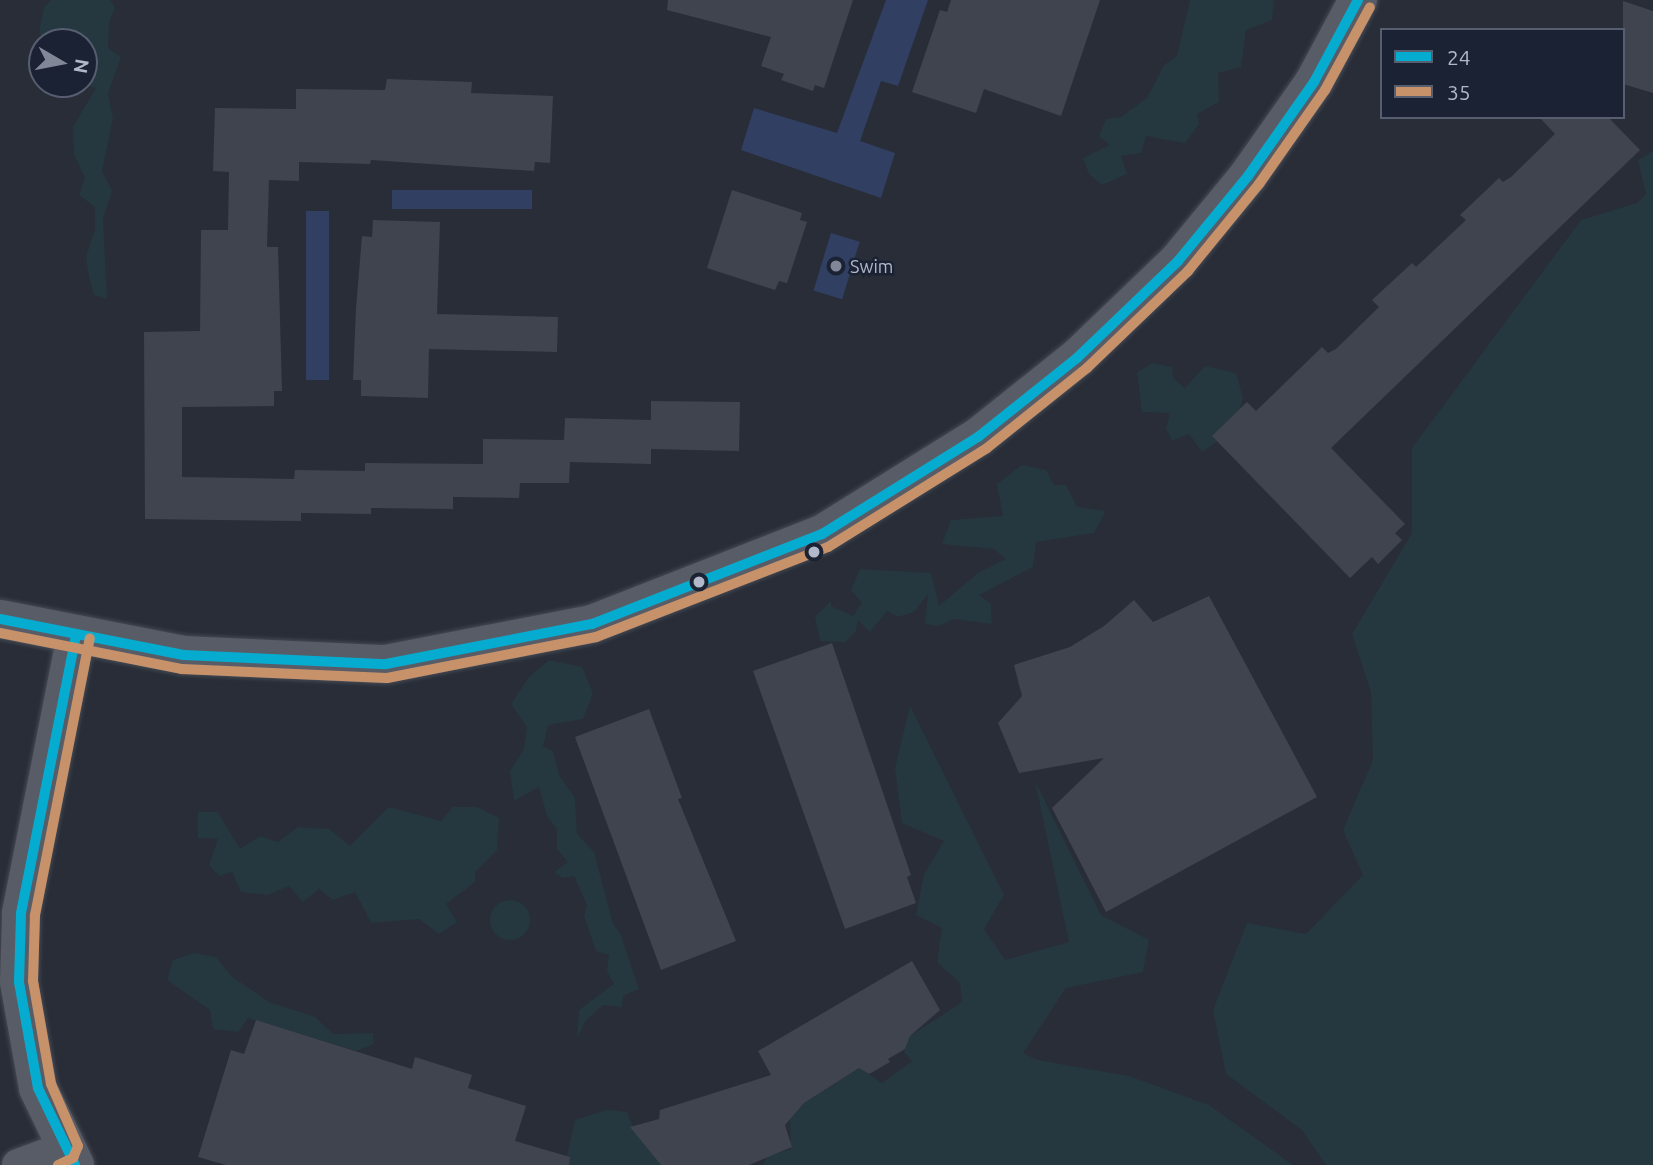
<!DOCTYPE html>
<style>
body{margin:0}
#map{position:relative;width:1653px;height:1165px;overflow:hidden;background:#282d38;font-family:Ubuntu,sans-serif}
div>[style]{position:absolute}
.green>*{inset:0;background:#25373f}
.round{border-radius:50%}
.water>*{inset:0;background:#313f62;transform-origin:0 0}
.building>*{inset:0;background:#40444e}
.roads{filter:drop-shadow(0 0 2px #454951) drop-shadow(0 0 2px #454951)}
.minor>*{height:32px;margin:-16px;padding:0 16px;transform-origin:16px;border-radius:16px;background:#585c66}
.tertiary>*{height:38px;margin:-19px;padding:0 19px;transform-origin:19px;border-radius:19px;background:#585c66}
.bus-1>*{height:10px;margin:-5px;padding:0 5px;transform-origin:5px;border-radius:5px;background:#06acd0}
.bus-2>*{height:10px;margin:-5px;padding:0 5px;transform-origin:5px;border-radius:5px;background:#c7916a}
.dots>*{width:19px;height:19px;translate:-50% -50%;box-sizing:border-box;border:4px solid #1b2234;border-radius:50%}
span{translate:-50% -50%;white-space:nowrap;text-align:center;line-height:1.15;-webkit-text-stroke:5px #1b2234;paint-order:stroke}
.poi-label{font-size:18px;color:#b1b8ca}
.left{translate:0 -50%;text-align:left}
.legend{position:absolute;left:1380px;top:28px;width:245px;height:91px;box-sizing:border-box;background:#1b2234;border:2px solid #575e70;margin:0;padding:9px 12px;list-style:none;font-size:21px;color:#b1b8ca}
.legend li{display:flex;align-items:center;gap:14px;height:35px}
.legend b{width:35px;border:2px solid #575e70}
.north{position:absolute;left:28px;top:28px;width:70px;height:70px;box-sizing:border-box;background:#1b2234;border:2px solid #575e70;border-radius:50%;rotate:100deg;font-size:19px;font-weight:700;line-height:28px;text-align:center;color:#b1b8ca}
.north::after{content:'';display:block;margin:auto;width:24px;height:32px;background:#818797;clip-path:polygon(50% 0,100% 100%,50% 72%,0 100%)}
</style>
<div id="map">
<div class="green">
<i style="clip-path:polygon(51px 0,110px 0,115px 8px,109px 23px,108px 48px,121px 57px,108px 93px,113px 119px,102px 171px,112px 191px,103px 218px,107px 299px,94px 295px,89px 277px,86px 257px,95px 230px,95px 207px,79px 195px,85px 178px,74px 154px,73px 127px,96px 88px,80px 84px,84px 84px,84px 42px,44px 42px,39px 32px,44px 7px)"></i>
<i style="clip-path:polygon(1190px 0,1274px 0,1272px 20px,1246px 30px,1241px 67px,1218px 73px,1219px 102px,1197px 114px,1199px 124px,1185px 143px,1146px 136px,1141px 153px,1121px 156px,1127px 174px,1102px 185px,1089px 174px,1083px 158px,1110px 145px,1099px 136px,1106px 119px,1121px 117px,1147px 98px,1164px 65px,1177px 56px)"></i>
<i style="clip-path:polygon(1653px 151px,1653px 1165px,1326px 1165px,1302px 1130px,1226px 1074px,1213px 1010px,1247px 923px,1306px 934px,1363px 875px,1343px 830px,1373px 760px,1371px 692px,1352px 634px,1412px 533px,1412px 448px,1581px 220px,1637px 203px,1646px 194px,1638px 160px)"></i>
<i style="clip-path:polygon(1153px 363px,1172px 367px,1173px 378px,1185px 388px,1205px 366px,1236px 373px,1243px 398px,1236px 423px,1225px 436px,1202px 452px,1189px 434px,1172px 441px,1166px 428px,1170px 413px,1142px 412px,1137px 372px)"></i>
<i style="clip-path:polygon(1022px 465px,1046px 470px,1054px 485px,1066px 485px,1077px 507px,1106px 511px,1094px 533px,1036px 542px,1033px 567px,979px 595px,991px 604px,992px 624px,954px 619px,938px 626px,925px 624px,928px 594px,914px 612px,898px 617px,887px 611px,870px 632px,858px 620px,856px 631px,845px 642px,820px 641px,815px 617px,831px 601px,831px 606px,853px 616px,862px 603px,851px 590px,860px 569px,931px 573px,939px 606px,978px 573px,1006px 559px,994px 549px,942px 544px,951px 520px,1003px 516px,997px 484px)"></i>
<i style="clip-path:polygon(549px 660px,582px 667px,593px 693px,583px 719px,548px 725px,543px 746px,553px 751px,559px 775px,575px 798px,577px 834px,594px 852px,613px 924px,620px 933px,639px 989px,623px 996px,622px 1007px,603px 1005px,585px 1021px,577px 1039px,579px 1010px,614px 984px,607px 971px,609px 955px,596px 951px,584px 916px,587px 905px,574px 876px,563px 878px,554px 872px,568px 862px,557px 849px,557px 829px,547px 816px,539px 787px,514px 801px,510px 771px,524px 749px,527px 727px,511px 704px,529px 677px)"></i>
<i style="clip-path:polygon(910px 706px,1004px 895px,984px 929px,1005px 960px,1069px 942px,1035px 781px,1101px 915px,1149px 940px,1143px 972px,1066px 988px,1023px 1053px,1037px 1060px,1129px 1076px,1209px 1105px,1293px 1165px,763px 1165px,767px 1156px,791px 1149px,790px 1119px,804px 1103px,859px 1068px,882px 1083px,912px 1061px,904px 1052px,910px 1036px,962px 1002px,960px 983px,937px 962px,942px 928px,916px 915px,924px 874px,944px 841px,902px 823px,895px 768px)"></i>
<i style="clip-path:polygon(389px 807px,441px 821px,453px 807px,477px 807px,499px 818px,497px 850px,475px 872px,475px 882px,446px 904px,457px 922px,439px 934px,419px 919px,371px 923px,355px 892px,333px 900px,319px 889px,303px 902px,289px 886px,268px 895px,241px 892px,232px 872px,219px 876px,209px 865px,218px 839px,198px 838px,198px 812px,218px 812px,240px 849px,260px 836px,278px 842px,298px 827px,329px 829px,350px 846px)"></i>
<i class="round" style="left:490px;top:900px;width:40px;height:40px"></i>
<i style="clip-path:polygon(194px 953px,216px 957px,231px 976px,269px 1002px,315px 1017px,333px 1034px,373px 1033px,374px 1044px,356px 1051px,248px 1018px,238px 1032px,213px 1029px,210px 1010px,167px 980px,173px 960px)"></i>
<i style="clip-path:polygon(606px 1110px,627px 1112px,635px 1132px,661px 1165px,565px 1165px,575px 1120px)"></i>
</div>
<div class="water">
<i style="clip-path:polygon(886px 0,928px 0,898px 86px,881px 81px,860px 141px,895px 153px,881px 198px,741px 150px,754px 108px,837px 133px)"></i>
<i style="left:392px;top:190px;width:140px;height:19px"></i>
<i style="left:306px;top:211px;width:23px;height:169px"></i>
<i style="left:831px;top:233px;width:30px;height:60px;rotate:17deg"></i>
</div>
<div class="building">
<i style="clip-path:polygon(668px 0,853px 0,824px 88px,815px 85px,813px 91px,781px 80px,784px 74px,761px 66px,771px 37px,667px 10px)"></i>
<i style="clip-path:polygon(951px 0,1100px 0,1061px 116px,984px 89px,976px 113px,912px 92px,940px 10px,947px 12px)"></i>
<i style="clip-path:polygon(1623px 1px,1653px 11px,1653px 93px,1623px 84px)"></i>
<i style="clip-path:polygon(387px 79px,472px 82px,471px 93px,553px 96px,550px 163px,535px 162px,534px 171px,371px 160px,370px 164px,299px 162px,299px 181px,269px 180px,267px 247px,278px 247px,282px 391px,274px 391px,274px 406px,182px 407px,182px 477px,294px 479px,295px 470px,365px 471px,365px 463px,483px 464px,483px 439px,564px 440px,565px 418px,651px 420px,651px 401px,740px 402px,739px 451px,651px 449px,651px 464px,570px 462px,569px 483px,520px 483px,519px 498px,453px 497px,453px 509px,371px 508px,371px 514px,301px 513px,301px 521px,145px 519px,144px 332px,200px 331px,201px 230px,228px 230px,229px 172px,213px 171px,215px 108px,296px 109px,296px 89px,385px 90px)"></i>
<i style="clip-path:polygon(1539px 117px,1608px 117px,1640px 150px,1331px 448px,1405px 524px,1395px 533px,1402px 540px,1378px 564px,1372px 557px,1350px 578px,1212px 436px,1247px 402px,1256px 411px,1322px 347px,1328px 353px,1336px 349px,1379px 307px,1372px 300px,1412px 263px,1416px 267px,1466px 220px,1460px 215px,1499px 178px,1503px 182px,1511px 177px,1555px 134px)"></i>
<i style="clip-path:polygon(732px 190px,802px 213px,800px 220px,807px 222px,787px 283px,779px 281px,775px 290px,707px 268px)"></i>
<i style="clip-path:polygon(373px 220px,440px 222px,437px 314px,558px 317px,557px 352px,429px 349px,428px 398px,361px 396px,361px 380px,353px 380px,356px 308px,362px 236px,372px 237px)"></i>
<i style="clip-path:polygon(1209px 596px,1317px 797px,1106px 912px,1052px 808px,1104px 758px,1019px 773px,998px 723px,1022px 696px,1014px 665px,1070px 647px,1104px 626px,1134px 600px,1153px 622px)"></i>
<i style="clip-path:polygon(832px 643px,911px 875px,907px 877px,916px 903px,845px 929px,753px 671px)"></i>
<i style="clip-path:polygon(649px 709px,682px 798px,678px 799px,736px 941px,661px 970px,575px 737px)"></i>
<i style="clip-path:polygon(912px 961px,940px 1010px,910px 1036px,905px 1049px,888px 1059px,890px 1062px,869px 1074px,859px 1068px,804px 1103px,785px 1125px,792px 1147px,749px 1165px,661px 1165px,630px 1127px,659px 1119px,660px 1110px,771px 1075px,758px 1051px)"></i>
<i style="clip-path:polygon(256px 1020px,412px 1069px,415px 1057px,472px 1075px,468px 1088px,526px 1106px,515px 1141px,570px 1157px,569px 1165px,226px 1165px,198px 1157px,231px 1050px,244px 1054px)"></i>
</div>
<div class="roads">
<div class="minor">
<i style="left:18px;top:1165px;width:49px;rotate:-20.3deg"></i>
</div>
<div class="tertiary">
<i style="left:0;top:619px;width:187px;rotate:11.1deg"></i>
<i style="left:184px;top:655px;width:202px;rotate:2.6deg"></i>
<i style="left:386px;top:664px;width:210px;rotate:-11deg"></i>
<i style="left:592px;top:624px;width:247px;rotate:-21.4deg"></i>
<i style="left:822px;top:534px;width:184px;rotate:-31.9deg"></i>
<i style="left:978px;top:437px;width:127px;rotate:-38.6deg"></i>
<i style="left:1077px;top:358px;width:140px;rotate:-43.8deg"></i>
<i style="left:1178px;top:261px;width:110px;rotate:-50.5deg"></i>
<i style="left:1248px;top:176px;width:115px;rotate:-54.9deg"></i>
<i style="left:1314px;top:82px;width:93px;rotate:-61.8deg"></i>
<i style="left:75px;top:1165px;width:85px;rotate:-115.7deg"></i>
<i style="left:38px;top:1088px;width:108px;rotate:-100.2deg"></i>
<i style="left:19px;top:982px;width:69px;rotate:-88.3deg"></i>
<i style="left:21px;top:913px;width:283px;rotate:-78.8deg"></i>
</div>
</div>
<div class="bus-1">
<i style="left:0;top:619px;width:187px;rotate:11.1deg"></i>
<i style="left:184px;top:655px;width:202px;rotate:2.6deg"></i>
<i style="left:386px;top:664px;width:210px;rotate:-11deg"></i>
<i style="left:592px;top:624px;width:247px;rotate:-21.4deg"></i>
<i style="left:822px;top:534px;width:184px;rotate:-31.9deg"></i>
<i style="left:978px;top:437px;width:127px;rotate:-38.6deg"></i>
<i style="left:1077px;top:358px;width:140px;rotate:-43.8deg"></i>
<i style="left:1178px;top:261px;width:110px;rotate:-50.5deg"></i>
<i style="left:1248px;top:176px;width:115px;rotate:-54.9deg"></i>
<i style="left:1314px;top:82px;width:93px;rotate:-61.8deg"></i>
<i style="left:75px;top:1165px;width:85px;rotate:-115.7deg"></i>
<i style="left:38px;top:1088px;width:108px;rotate:-100.2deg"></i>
<i style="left:19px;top:982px;width:69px;rotate:-88.3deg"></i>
<i style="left:21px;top:913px;width:283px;rotate:-78.8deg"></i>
</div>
<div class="bus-2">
<i style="left:0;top:633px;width:186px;rotate:11.2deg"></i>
<i style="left:182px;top:669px;width:205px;rotate:2.5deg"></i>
<i style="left:387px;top:678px;width:213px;rotate:-11.1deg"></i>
<i style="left:596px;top:637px;width:249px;rotate:-21.2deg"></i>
<i style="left:828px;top:547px;width:187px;rotate:-31.9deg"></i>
<i style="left:987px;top:448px;width:128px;rotate:-38.7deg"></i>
<i style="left:1087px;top:368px;width:140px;rotate:-43.8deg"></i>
<i style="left:1188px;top:271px;width:112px;rotate:-50.8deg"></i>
<i style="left:1259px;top:184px;width:115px;rotate:-54.9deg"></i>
<i style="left:1325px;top:90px;width:94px;rotate:-61.5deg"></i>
<i style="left:58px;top:1165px;width:17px;rotate:-25deg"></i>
<i style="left:73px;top:1158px;width:13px;rotate:-67deg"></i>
<i style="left:78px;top:1146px;width:68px;rotate:-113.5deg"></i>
<i style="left:51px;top:1084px;width:105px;rotate:-99.9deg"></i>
<i style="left:33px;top:981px;width:66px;rotate:-88.3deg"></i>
<i style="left:35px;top:915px;width:282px;rotate:-78.8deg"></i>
</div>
<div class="dots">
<i style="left:836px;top:266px;background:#818797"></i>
<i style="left:814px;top:552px;background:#b1b8ca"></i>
<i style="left:699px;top:582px;background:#b1b8ca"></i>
</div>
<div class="poi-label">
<span class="left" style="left:850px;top:266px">Swim</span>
</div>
<ul class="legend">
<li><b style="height:9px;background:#06acd0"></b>24</li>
<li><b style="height:9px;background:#c7916a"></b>35</li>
</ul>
<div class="north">N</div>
</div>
